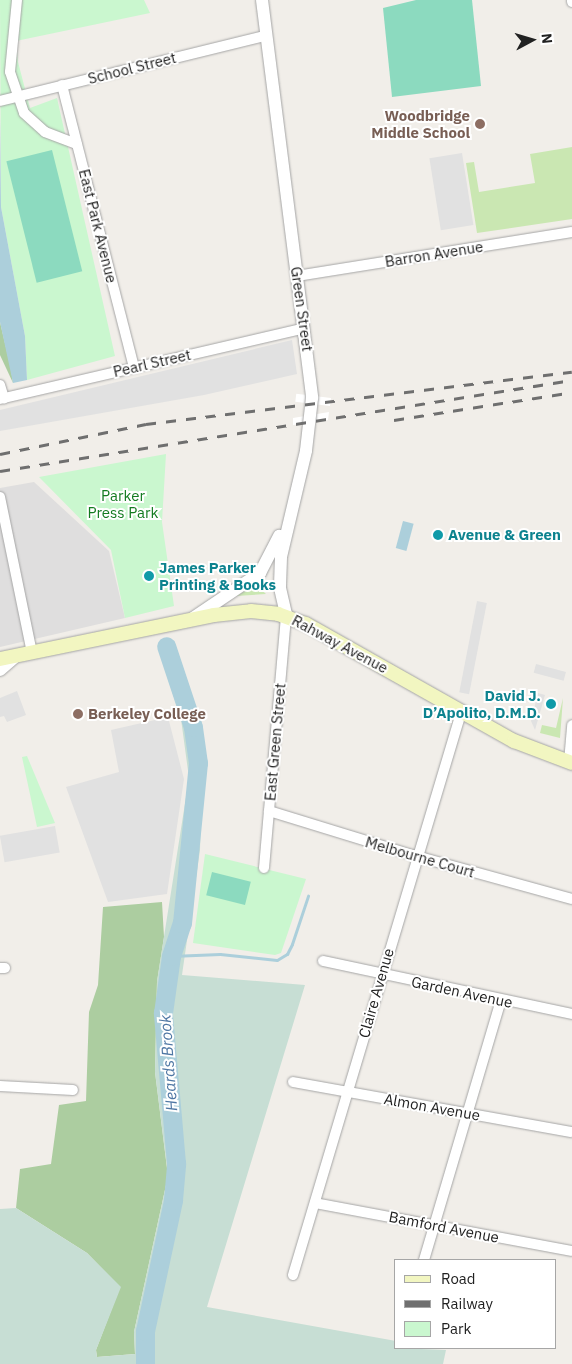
<!DOCTYPE html>
<meta charset="utf-8">
<style>
body{margin:0}
#map{position:relative;width:572px;height:1364px;overflow:hidden;background:#f1eee9;font-family:"IBM Plex Sans",sans-serif}
div>[style]{position:absolute}
.residential>*{inset:0;background:#dfdede}
.grass>*{inset:0;background:#cae7b2}
.forest>*{inset:0;background:#accda0}
.wetland>*{inset:0;background:#c7ded4}
.park>*{inset:0;background:#caf7cf}
.pitch>*{inset:0;background:#8cdabf;transform-origin:0 0}
.parking>*{inset:0;background:#e1e1e1;transform-origin:0 0}
.water>*{inset:0;background:#accfdb;transform-origin:0 0}
.pier>*{inset:0;background:#fff;transform-origin:0 0}
.stream>*{height:3px;margin:-1.5px;padding:0 1.5px;transform-origin:1.5px;border-radius:1.5px;background:#accfdb}
.river>*{height:19px;margin:-9.5px;padding:0 9.5px;transform-origin:9.5px;border-radius:9.5px;background:#accfdb}
.roads{filter:drop-shadow(0 0 1px #a5a5a5) drop-shadow(0 0 1px #a5a5a5)}
.minor>*{height:10px;margin:-5px;padding:0 5px;transform-origin:5px;border-radius:5px;background:#fff}
.tertiary>*{height:12px;margin:-6px;padding:0 6px;transform-origin:6px;border-radius:6px;background:#fff}
.secondary>*{height:14px;margin:-7px;padding:0 7px;transform-origin:7px;border-radius:7px;background:#f2f6c1}
.rail>*{height:3px;margin-top:-1.5px;transform-origin:0;background:repeating-linear-gradient(90deg,#6f6f6f 0 10px,transparent 0 20px)}
.dots>*{width:14px;height:14px;translate:-50% -50%;box-sizing:border-box;border:2px solid #fff;border-radius:50%}
span{translate:-50% -50%;white-space:nowrap;text-align:center;line-height:1.15;-webkit-text-stroke:4px #fff;paint-order:stroke}
.street-label{font-size:15px;color:#212121}
.education-label{font-size:15px;color:#785e54;font-weight:700}
.right{translate:-100% -50%;text-align:right}
.left{translate:0 -50%;text-align:left}
.park-label{font-size:15px;color:#137b20}
.culture-label{font-size:15px;color:#0d838f;font-weight:700}
.water-label{font-size:16px;color:#4f77a4;font-style:italic}
.legend{position:absolute;left:394px;top:1259px;width:162px;height:90px;box-sizing:border-box;background:#fff;border:1px solid #a6a6a6;margin:0;padding:6px 9px;list-style:none;font-size:15px;color:#212121}
.legend li{display:flex;align-items:center;gap:10px;height:25px}
.legend b{width:25px;border:1px solid #a6a6a6}
.north{position:absolute;left:507px;top:15px;width:50px;height:50px;-webkit-text-stroke:4px #fff;paint-order:stroke;rotate:84deg;font-size:14px;font-weight:700;line-height:20px;text-align:center;color:#212121}
.north::after{content:'';display:block;margin:auto;width:18px;height:22px;background:#212121;clip-path:polygon(50% 0,100% 100%,50% 72%,0 100%)}
</style>
<div id="map">
<div class="residential">
<i style="clip-path:polygon(34px 482px,109px 551px,125px 618px,0 647px,0 488px)"></i>
</div>
<div class="grass">
<i style="clip-path:polygon(572px 147px,572px 219px,477px 233px,466px 163px,474px 162px,479px 192px,535px 183px,530px 154px)"></i>
<i style="clip-path:polygon(256px 585px,266px 594px,236px 596px)"></i>
<i style="clip-path:polygon(563px 698px,560px 738px,540px 733px,542px 725px,556px 728px)"></i>
</div>
<div class="forest">
<i style="clip-path:polygon(0 322px,11px 369px,13px 383px,0 355px)"></i>
<i style="clip-path:polygon(162px 902px,164px 937px,157px 982px,155px 1072px,168px 1176px,134px 1332px,135px 1354px,97px 1357px,96px 1350px,120px 1287px,87px 1253px,16px 1208px,20px 1169px,51px 1164px,59px 1105px,86px 1101px,89px 1012px,98px 985px,103px 907px)"></i>
</div>
<div class="wetland">
<i style="clip-path:polygon(174px 645px,203px 743px,200px 850px,182px 975px,305px 985px,207px 1307px,396px 1341px,396px 1348px,446px 1350px,443px 1364px,0 1364px,0 1209px,16px 1208px,87px 1253px,121px 1287px,96px 1350px,97px 1357px,135px 1354px,134px 1332px,168px 1176px,155px 1072px,157px 981px,189px 778px,181px 719px,158px 648px)"></i>
</div>
<div class="park">
<i style="clip-path:polygon(0 0,144px 0,150px 13px,16px 41px,18px 62px,30px 108px,57px 98px,115px 356px,27px 380px,25px 336px,1px 207px)"></i>
<i style="clip-path:polygon(166px 454px,162px 522px,174px 606px,125px 618px,111px 550px,39px 477px)"></i>
<i style="clip-path:polygon(27px 756px,55px 823px,37px 827px,22px 757px)"></i>
<i style="clip-path:polygon(205px 854px,306px 879px,281px 953px,275px 955px,193px 943px)"></i>
</div>
<div class="pitch">
<i style="clip-path:polygon(416px 0,472px 0,481px 86px,392px 97px,383px 8px)"></i>
<i style="left:52px;top:150px;width:125px;height:47px;rotate:76deg"></i>
<i style="left:212px;top:872px;width:40px;height:24px;rotate:14deg"></i>
</div>
<div class="parking">
<i style="left:462px;top:153px;width:73px;height:33px;rotate:81deg"></i>
<i style="clip-path:polygon(292px 340px,297px 374px,204px 395px,0 431px,0 410px)"></i>
<i style="left:477px;top:601px;width:10px;height:93px;rotate:11deg"></i>
<i style="left:536px;top:664px;width:31px;height:9px;rotate:15deg"></i>
<i style="clip-path:polygon(17px 691px,26px 715px,7px 722px,4px 716px,0 717px,0 698px)"></i>
<i style="clip-path:polygon(538px 693px,545px 695px,535px 730px,531px 721px)"></i>
<i style="clip-path:polygon(168px 717px,184px 779px,167px 894px,108px 902px,66px 787px,119px 772px,111px 730px)"></i>
<i style="left:55px;top:826px;width:27px;height:56px;rotate:80deg"></i>
</div>
<div class="water">
<i style="clip-path:polygon(0 115px,1px 207px,25px 336px,27px 380px,13px 383px,0 322px)"></i>
<i style="left:403px;top:521px;width:11px;height:28px;rotate:15deg"></i>
</div>
<div class="pier">
<i style="left:331px;top:398px;width:8px;height:35px;rotate:97deg"></i>
<i style="clip-path:polygon(329px 412px,328px 420px,293px 425px,293px 418px)"></i>
</div>
<div class="stream">
<i style="left:171px;top:956px;width:49px;rotate:-2.3deg"></i>
<i style="left:220px;top:954px;width:57px;rotate:6deg"></i>
<i style="left:277px;top:960px;width:12px;rotate:-31deg"></i>
<i style="left:287px;top:954px;width:11px;rotate:-63deg"></i>
<i style="left:292px;top:944px;width:51px;rotate:-71.6deg"></i>
</div>
<div class="river">
<i style="left:145px;top:1364px;width:33px;rotate:-90deg"></i>
<i style="left:145px;top:1331px;width:134px;rotate:-77.9deg"></i>
<i style="left:173px;top:1200px;width:37px;rotate:-85deg"></i>
<i style="left:176px;top:1163px;width:151px;rotate:-95deg"></i>
<i style="left:163px;top:1013px;width:58px;rotate:-82deg"></i>
<i style="left:171px;top:956px;width:35px;rotate:-72deg"></i>
<i style="left:182px;top:923px;width:161px;rotate:-84.3deg"></i>
<i style="left:198px;top:763px;width:36px;rotate:-98deg"></i>
<i style="left:193px;top:727px;width:85px;rotate:-108.4deg"></i>
</div>
<div class="roads">
<div class="minor">
<i style="left:17px;top:0;width:72px;rotate:95.6deg"></i>
<i style="left:10px;top:72px;width:43px;rotate:71.1deg"></i>
<i style="left:24px;top:113px;width:28px;rotate:42deg"></i>
<i style="left:45px;top:132px;width:34px;rotate:21deg"></i>
<i style="left:572px;top:0;width:2px;rotate:90deg"></i>
<i style="left:62px;top:85px;width:292px;rotate:75.7deg"></i>
<i style="left:0;top:101px;width:273px;rotate:-13.8deg"></i>
<i style="left:297px;top:276px;width:278px;rotate:-9.1deg"></i>
<i style="left:0;top:385px;width:14px;rotate:73deg"></i>
<i style="left:0;top:399px;width:312px;rotate:-13.1deg"></i>
<i style="left:0;top:497px;width:159px;rotate:78.4deg"></i>
<i style="left:569px;top:762px;width:37px;rotate:-85deg"></i>
<i style="left:269px;top:811px;width:150px;rotate:17.1deg"></i>
<i style="left:412px;top:855px;width:166px;rotate:15.4deg"></i>
<i style="left:264px;top:868px;width:254px;rotate:-85deg"></i>
<i style="left:323px;top:961px;width:255px;rotate:12deg"></i>
<i style="left:0;top:968px;width:5px"></i>
<i style="left:293px;top:1082px;width:283px;rotate:10.2deg"></i>
<i style="left:0;top:1086px;width:73px;rotate:3.1deg"></i>
<i style="left:315px;top:1203px;width:261px;rotate:10.6deg"></i>
<i style="left:424px;top:1260px;width:271px;rotate:-73.5deg"></i>
<i style="left:293px;top:1275px;width:587px;rotate:-73.36deg"></i>
</div>
<div class="tertiary">
<i style="left:262px;top:0;width:401px;rotate:82.8deg"></i>
<i style="left:312px;top:398px;width:53px;rotate:96.5deg"></i>
<i style="left:306px;top:451px;width:109px;rotate:103.3deg"></i>
<i style="left:281px;top:557px;width:31px;rotate:92deg"></i>
<i style="left:280px;top:588px;width:28px;rotate:77deg"></i>
<i style="left:193px;top:618px;width:81px;rotate:-33.9deg"></i>
<i style="left:260px;top:573px;width:42px;rotate:-62.8deg"></i>
<i style="left:0;top:670px;width:21px;rotate:-41deg"></i>
</div>
<div class="secondary">
<i style="left:0;top:659px;width:218px;rotate:-11.6deg"></i>
<i style="left:214px;top:615px;width:37px;rotate:-6deg"></i>
<i style="left:251px;top:611px;width:27px;rotate:6deg"></i>
<i style="left:278px;top:614px;width:30px;rotate:20deg"></i>
<i style="left:306px;top:624px;width:239px;rotate:29.4deg"></i>
<i style="left:514px;top:741px;width:62px;rotate:20.8deg"></i>
</div>
</div>
<div class="rail">
<i style="left:394px;top:420px;width:180px;rotate:-8.9deg"></i>
<i style="left:0;top:454px;width:149px;rotate:-11.6deg"></i>
<i style="left:146px;top:424px;width:429px;rotate:-7deg"></i>
<i style="left:0;top:471px;width:579px;rotate:-9.04deg"></i>
</div>
<div class="dots">
<i style="left:480px;top:124px;background:#8d6e63"></i>
<i style="left:438px;top:535px;background:#0f9aa8"></i>
<i style="left:149px;top:576px;background:#0f9aa8"></i>
<i style="left:551px;top:704px;background:#0f9aa8"></i>
<i style="left:78px;top:714px;background:#8d6e63"></i>
</div>
<div class="street-label">
<span style="left:132px;top:68px;rotate:-14deg">School Street</span>
<span style="left:98px;top:226px;rotate:76deg">East Park Avenue</span>
<span style="left:434px;top:254px;rotate:-9deg">Barron Avenue</span>
<span style="left:302px;top:309px;rotate:82deg">Green Street</span>
<span style="left:152px;top:363px;rotate:-13deg">Pearl Street</span>
<span style="left:340px;top:644px;rotate:28deg">Rahway Avenue</span>
<span style="left:275px;top:742px;rotate:-85deg">East Green Street</span>
<span style="left:420px;top:857px;rotate:16deg">Melbourne Court</span>
<span style="left:462px;top:992px;rotate:12deg">Garden Avenue</span>
<span style="left:376px;top:993px;rotate:-74deg">Claire Avenue</span>
<span style="left:432px;top:1107px;rotate:10deg">Almon Avenue</span>
<span style="left:444px;top:1227px;rotate:11deg">Bamford Avenue</span>
</div>
<div class="education-label">
<span class="right" style="left:470px;top:124px">Woodbridge<br>Middle School</span>
<span class="left" style="left:88px;top:714px">Berkeley College</span>
</div>
<div class="park-label">
<span style="left:123px;top:504px">Parker<br>Press Park</span>
</div>
<div class="culture-label">
<span class="left" style="left:448px;top:535px">Avenue &amp; Green</span>
<span class="left" style="left:159px;top:576px">James Parker<br>Printing &amp; Books</span>
<span class="right" style="left:541px;top:704px">David J.<br>D’Apolito, D.M.D.</span>
</div>
<div class="water-label">
<span style="left:168px;top:1063px;rotate:-94deg">Heards Brook</span>
</div>
<ul class="legend">
<li><b style="height:6px;background:#f2f6c1"></b>Road</li>
<li><b style="height:6px;background:#6f6f6f"></b>Railway</li>
<li><b style="height:14px;background:#caf7cf"></b>Park</li>
</ul>
<div class="north">N</div>
</div>
